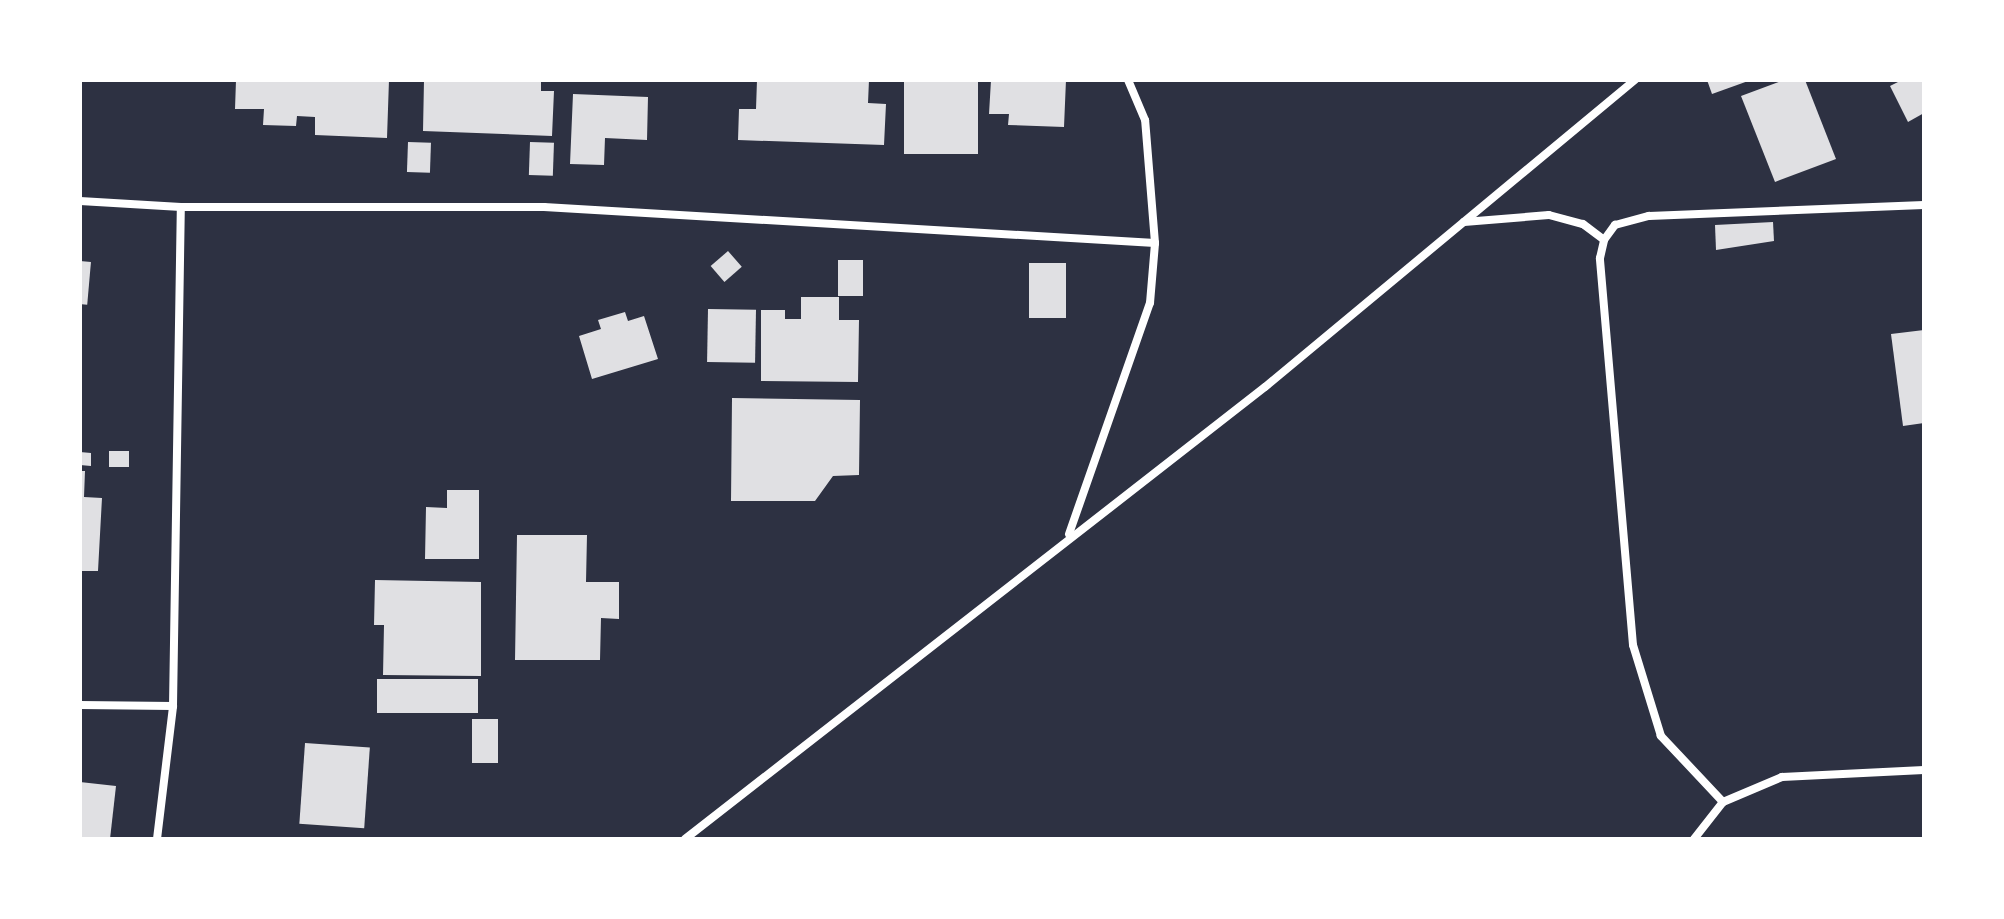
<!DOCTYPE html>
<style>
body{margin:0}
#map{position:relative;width:2004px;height:919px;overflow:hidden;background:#2d3142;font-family:"Noto Sans",sans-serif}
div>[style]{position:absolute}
.building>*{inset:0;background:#e0e0e3;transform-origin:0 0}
.minor>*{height:8px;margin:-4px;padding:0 4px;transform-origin:4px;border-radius:4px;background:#fff}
span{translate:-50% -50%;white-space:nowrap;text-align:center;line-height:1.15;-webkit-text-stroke:6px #fff;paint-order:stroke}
.frame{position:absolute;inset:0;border:82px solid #fff;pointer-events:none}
</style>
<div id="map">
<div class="building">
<i style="clip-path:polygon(236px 80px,389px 80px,387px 138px,315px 135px,315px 117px,297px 116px,296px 126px,263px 125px,264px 109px,235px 109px)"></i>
<i style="clip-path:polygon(424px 80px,541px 80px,541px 91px,554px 91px,552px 136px,423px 131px)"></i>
<i style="clip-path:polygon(757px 80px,869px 80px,868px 103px,886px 104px,884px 145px,738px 140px,739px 109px,756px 109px)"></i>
<i style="left:904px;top:80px;width:74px;height:74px"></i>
<i style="clip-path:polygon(991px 80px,1066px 80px,1064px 127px,1008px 125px,1009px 114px,989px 114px)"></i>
<i style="clip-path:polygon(1707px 80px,1751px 80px,1712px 94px)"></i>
<i style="clip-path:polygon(1784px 80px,1805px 80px,1836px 159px,1775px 182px,1741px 96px)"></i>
<i style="clip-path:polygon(1902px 80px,1924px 80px,1924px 113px,1908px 122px,1890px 86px)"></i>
<i style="clip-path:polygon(573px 94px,648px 97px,647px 140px,605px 138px,604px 165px,570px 164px)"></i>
<i style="left:408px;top:142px;width:23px;height:30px;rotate:2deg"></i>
<i style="left:530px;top:142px;width:24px;height:33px;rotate:2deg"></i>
<i style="clip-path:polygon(1773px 222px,1774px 241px,1716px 250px,1715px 225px)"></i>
<i style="left:728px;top:251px;width:21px;height:23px;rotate:49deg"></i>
<i style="left:838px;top:260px;width:25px;height:36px"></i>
<i style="left:80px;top:261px;width:11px;height:43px;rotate:5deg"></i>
<i style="left:1029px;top:263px;width:37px;height:55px"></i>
<i style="clip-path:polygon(801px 297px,839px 297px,839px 320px,859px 320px,858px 382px,761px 381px,761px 310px,785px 310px,785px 319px,801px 319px)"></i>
<i style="left:708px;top:309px;width:48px;height:53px;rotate:1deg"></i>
<i style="clip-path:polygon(625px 312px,628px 321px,644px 316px,658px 359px,592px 379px,579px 336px,601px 329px,598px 320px)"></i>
<i style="clip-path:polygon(1924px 330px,1924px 423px,1903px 426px,1891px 334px)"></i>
<i style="clip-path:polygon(732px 398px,860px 400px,859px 475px,833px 476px,815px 501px,731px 501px)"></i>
<i style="left:109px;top:451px;width:20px;height:16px"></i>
<i style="clip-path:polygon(80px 452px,91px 453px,91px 466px,80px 465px)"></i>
<i style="clip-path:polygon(80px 471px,85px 471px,84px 497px,102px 498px,98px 571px,80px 571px)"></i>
<i style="clip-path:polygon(447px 490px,479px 490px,479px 559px,425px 559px,426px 507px,447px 508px)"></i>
<i style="clip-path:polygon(517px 535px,587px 535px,586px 582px,619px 582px,619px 619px,601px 618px,600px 660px,515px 660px)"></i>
<i style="clip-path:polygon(375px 580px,481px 582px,481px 676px,383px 675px,384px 625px,374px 625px)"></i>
<i style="left:377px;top:679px;width:101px;height:34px"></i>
<i style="left:472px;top:719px;width:26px;height:44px"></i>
<i style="left:305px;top:743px;width:65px;height:81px;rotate:4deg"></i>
<i style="clip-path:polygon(80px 782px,116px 786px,110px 839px,80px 839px)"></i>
</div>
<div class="minor">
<i style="left:80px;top:201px;width:101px;rotate:3.4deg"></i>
<i style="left:181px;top:207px;width:363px"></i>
<i style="left:544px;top:207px;width:612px;rotate:3.37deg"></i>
<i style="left:1464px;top:222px;width:85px;rotate:-4.7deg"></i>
<i style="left:1549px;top:215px;width:35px;rotate:15deg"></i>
<i style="left:1583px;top:224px;width:26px;rotate:37deg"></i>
<i style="left:1069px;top:534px;width:245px;rotate:-70.7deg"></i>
<i style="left:1150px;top:303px;width:60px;rotate:-85.2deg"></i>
<i style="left:1155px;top:243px;width:123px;rotate:-94.6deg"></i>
<i style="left:1145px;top:120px;width:43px;rotate:-113deg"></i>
<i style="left:80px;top:705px;width:93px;rotate:0.6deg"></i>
<i style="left:1723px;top:802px;width:91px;rotate:-133.2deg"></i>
<i style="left:1661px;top:736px;width:95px;rotate:-107.1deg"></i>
<i style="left:1633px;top:645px;width:388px;rotate:-94.9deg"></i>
<i style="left:1600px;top:258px;width:18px;rotate:-77deg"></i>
<i style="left:1604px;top:240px;width:19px;rotate:-54deg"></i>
<i style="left:1615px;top:225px;width:35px;rotate:-15deg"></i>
<i style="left:1649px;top:216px;width:275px;rotate:-2.3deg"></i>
<i style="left:157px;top:839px;width:134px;rotate:-83.1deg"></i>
<i style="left:173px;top:706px;width:499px;rotate:-89.1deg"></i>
<i style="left:685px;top:839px;width:735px;rotate:-37.93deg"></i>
<i style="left:1265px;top:387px;width:481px;rotate:-39.7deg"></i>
<i style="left:1694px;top:839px;width:47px;rotate:-51.9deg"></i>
<i style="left:1723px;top:802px;width:64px;rotate:-23deg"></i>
<i style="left:1782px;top:777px;width:142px;rotate:-2.8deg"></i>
</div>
<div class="frame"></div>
</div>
